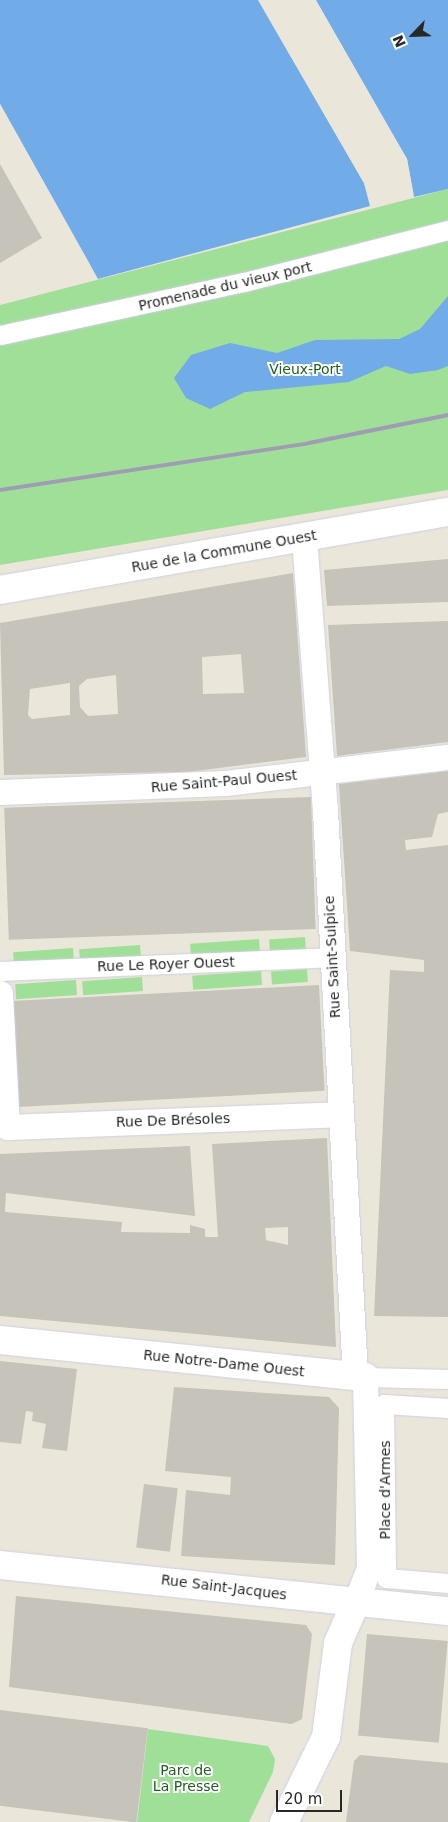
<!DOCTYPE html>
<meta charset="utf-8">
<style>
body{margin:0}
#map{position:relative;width:448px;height:1822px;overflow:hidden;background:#eae7da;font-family:"DejaVu Sans",sans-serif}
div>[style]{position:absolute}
.green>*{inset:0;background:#a0df98;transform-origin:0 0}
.water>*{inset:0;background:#71ace9}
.pier>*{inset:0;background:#eae7da}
.building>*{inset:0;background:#c5c3ba;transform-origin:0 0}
.roads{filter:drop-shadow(0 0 1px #d0d0e1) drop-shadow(0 0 1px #d0d0e1)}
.pedestrian>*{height:19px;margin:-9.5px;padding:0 9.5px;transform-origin:9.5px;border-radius:9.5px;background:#fff}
.minor>*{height:25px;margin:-12.5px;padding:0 12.5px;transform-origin:12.5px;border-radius:12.5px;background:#fff}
.tertiary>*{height:28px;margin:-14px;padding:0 14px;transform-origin:14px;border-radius:14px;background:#fff}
.rail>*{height:4px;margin:-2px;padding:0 2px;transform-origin:2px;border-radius:2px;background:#9f9db2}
span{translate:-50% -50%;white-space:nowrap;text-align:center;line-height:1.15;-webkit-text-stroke:4px #fff;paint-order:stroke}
.street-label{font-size:14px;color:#282828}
.park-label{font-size:14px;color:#1c611e}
.north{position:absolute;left:388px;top:10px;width:50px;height:50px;-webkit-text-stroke:4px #fff;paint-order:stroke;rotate:246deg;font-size:14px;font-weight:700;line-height:20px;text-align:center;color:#282828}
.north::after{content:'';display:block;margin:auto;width:18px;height:22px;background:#282828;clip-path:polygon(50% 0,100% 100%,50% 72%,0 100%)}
.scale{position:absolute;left:276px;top:1790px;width:66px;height:22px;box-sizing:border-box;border:2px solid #282828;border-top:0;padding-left:6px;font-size:15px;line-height:18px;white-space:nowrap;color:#282828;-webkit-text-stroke:4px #fff;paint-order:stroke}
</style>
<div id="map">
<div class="green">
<i style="clip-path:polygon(448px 189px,448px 490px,0 565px,0 305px)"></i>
<i style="left:305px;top:937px;width:14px;height:36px;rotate:86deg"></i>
<i style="left:259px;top:939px;width:14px;height:69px;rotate:86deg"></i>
<i style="left:140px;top:945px;width:14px;height:61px;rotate:86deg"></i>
<i style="left:73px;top:948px;width:14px;height:60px;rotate:86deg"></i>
<i style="left:307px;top:969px;width:13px;height:36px;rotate:86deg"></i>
<i style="left:261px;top:971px;width:14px;height:69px;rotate:86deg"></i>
<i style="left:142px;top:977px;width:14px;height:60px;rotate:86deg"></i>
<i style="left:76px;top:980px;width:15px;height:61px;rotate:86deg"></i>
<i style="clip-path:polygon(148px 1729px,268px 1746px,275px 1759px,273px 1772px,249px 1822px,137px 1822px)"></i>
</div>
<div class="water">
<i style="clip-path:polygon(0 0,258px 0,364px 183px,370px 206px,98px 279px,0 104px)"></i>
<i style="clip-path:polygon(316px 0,448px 0,448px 189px,414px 197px,407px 159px)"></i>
<i style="clip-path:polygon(448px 296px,448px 366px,438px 370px,410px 374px,386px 366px,349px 382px,245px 392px,210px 409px,186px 398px,174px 378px,191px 355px,230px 343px,277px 353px,315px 340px,399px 339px,420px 329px)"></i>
</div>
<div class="pier">
<i style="clip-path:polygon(258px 0,366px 181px,372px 206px,364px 183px)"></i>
<i style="clip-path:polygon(314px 0,407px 159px,414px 197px,404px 158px)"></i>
<i style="clip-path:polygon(0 104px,98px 279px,0 109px)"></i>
</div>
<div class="building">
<i style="clip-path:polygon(0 164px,42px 238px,0 263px)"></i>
<i style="clip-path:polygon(448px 559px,448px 602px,327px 606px,324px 570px)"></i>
<i style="clip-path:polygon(evenodd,293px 573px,306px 757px,188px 772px,4px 775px,0 623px,293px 573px,241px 654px,244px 693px,203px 694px,202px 657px,241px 654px,293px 573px,116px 675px,118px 714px,88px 716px,80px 707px,79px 686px,87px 679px,116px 675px,293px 573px,70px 683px,70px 715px,32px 719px,28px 715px,30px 689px,70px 683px)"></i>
<i style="clip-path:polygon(448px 621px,448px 742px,337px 756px,328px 625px)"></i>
<i style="clip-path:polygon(448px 771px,448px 812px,438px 814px,432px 837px,405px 840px,406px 850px,448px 845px,448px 1317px,374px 1316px,390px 970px,424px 972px,424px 960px,350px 951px,339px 784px)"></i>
<i style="left:311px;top:797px;width:132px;height:307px;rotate:88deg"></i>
<i style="left:319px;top:985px;width:106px;height:308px;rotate:87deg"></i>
<i style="clip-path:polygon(evenodd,327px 1138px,336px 1347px,0 1316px,0 1154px,190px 1146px,195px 1216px,6px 1193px,5px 1212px,122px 1222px,121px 1232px,190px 1233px,190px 1225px,205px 1229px,205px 1237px,218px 1237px,212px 1144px,327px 1138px,288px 1227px,288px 1245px,261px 1239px,266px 1240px,265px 1228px,288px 1227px)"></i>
<i style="clip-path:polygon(0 1361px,77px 1369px,67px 1451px,42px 1448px,46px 1424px,32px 1421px,33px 1412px,26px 1411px,21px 1444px,0 1442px)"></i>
<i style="clip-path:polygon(174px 1387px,329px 1397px,339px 1408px,335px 1565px,181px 1556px,186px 1490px,230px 1495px,231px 1477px,165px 1471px)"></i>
<i style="left:144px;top:1484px;width:34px;height:64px;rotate:7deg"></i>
<i style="clip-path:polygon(16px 1596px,306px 1625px,312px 1634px,302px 1719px,292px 1724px,9px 1687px)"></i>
<i style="left:367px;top:1634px;width:81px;height:102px;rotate:5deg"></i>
<i style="left:0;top:1710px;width:149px;height:95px;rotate:7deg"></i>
<i style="clip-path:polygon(360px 1755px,448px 1763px,448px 1822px,346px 1822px,354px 1761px)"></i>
</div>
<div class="roads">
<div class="pedestrian">
<i style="left:0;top:335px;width:250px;rotate:-12.3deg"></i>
<i style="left:244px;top:282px;width:211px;rotate:-14.3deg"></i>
<i style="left:0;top:971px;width:332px;rotate:-2.4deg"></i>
<i style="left:365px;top:1377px;width:83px;rotate:1.4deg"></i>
<i style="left:448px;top:1408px;width:64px;rotate:-176.4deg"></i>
<i style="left:384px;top:1404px;width:174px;rotate:89.3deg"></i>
<i style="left:386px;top:1578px;width:62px;rotate:4.6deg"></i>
</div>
<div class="minor">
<i style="left:304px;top:538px;width:273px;rotate:85.6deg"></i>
<i style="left:325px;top:810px;width:567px;rotate:86.97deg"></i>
<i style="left:0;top:792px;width:225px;rotate:-2.3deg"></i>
<i style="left:225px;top:783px;width:225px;rotate:-6.7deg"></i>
<i style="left:0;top:993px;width:134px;rotate:87deg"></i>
<i style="left:7px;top:1127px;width:332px;rotate:-2.2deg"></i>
<i style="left:355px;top:1604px;width:40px;rotate:-69deg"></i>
<i style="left:369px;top:1567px;width:190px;rotate:-91.2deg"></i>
</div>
<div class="tertiary">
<i style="left:0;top:590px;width:455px;rotate:-9.9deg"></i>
<i style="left:0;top:1340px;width:367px;rotate:5.8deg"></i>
<i style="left:0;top:1565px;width:450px;rotate:5.9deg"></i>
<i style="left:284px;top:1822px;width:95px;rotate:-63.7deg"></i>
<i style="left:326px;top:1737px;width:95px;rotate:-82.7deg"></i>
<i style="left:338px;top:1643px;width:43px;rotate:-66.4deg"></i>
</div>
</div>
<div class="rail">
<i style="left:0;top:490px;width:313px;rotate:-8.6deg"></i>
<i style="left:309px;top:443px;width:142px;rotate:-11.4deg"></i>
</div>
<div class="street-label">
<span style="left:225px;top:286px;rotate:-13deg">Promenade du vieux port</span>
<span style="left:224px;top:551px;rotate:-10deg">Rue de la Commune Ouest</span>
<span style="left:224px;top:781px;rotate:-5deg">Rue Saint-Paul Ouest</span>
<span style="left:332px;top:957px;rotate:-93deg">Rue Saint-Sulpice</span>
<span style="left:166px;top:964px;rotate:-2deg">Rue Le Royer Ouest</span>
<span style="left:173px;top:1120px;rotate:-2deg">Rue De Brésoles</span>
<span style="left:224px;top:1363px;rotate:6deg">Rue Notre-Dame Ouest</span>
<span style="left:385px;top:1490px;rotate:-90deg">Place d'Armes</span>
<span style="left:224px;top:1587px;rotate:7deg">Rue Saint-Jacques</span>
</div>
<div class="park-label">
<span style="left:305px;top:369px">Vieux-Port</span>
<span style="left:186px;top:1778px">Parc de<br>La Presse</span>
</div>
<div class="north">N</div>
<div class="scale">20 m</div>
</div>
